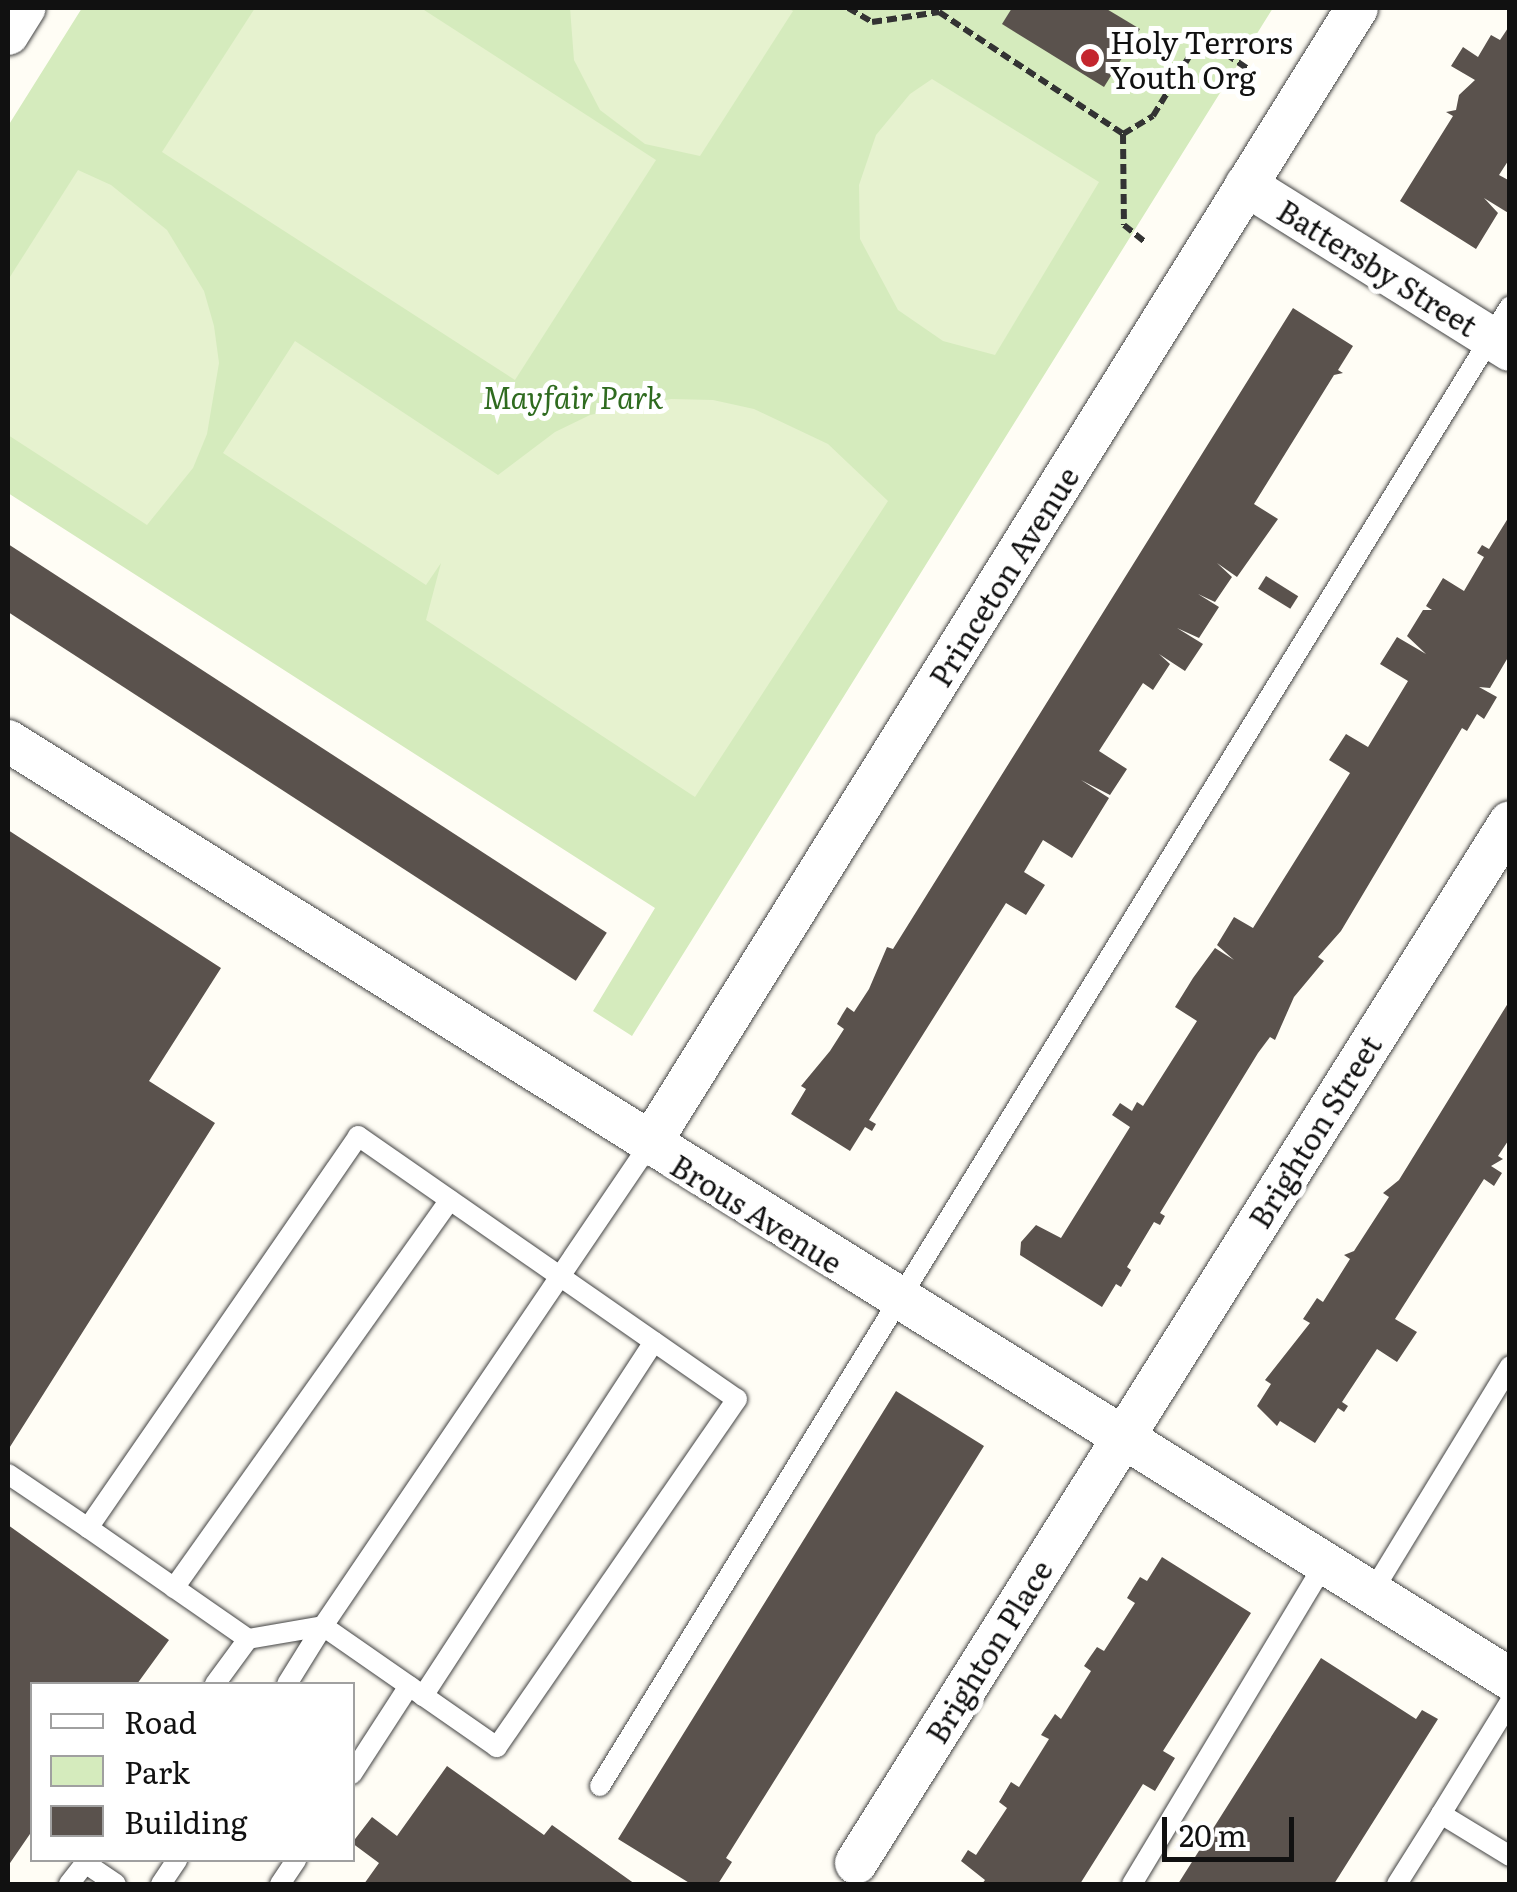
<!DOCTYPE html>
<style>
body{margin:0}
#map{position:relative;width:1517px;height:1892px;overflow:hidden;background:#fffdf5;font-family:Literata,serif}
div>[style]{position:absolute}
.green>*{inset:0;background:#d5ebbd}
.pitch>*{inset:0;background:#e6f2cf}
.building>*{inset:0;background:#5a524d;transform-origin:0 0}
.path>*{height:6px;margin-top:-3px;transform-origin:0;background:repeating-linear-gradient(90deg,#333 0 10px,transparent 0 15px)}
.roads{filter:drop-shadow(0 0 2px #444) drop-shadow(0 0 2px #444)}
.service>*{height:20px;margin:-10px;padding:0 10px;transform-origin:10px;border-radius:10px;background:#fff}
.minor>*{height:42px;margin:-21px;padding:0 21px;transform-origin:21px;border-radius:21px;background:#fff}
.dots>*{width:28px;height:28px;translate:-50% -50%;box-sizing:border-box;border:5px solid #fff;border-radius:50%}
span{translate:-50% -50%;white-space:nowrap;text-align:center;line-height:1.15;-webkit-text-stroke:10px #fff;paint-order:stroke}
.poi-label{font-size:30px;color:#111}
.left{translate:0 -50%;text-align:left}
.street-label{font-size:30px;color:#111}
.park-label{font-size:30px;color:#2f6b1f;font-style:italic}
.frame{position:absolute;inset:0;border:10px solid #111;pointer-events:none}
.legend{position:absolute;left:30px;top:1682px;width:325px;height:180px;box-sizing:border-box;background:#fff;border:2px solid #a0a0a0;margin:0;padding:12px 18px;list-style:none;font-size:30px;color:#111}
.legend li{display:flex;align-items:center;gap:20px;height:50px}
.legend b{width:50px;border:2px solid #a0a0a0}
.scale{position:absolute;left:1162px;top:1817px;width:132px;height:45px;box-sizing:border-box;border:5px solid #111;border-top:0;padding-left:12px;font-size:30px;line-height:35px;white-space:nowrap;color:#111;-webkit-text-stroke:8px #fff;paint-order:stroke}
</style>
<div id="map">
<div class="green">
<i style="clip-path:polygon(82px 8px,1273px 8px,632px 1036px,593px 1011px,655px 908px,8px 493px,8px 126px)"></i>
</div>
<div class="pitch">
<i style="clip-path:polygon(255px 8px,421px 8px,656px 160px,515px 380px,162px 152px)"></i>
<i style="clip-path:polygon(570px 8px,788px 8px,793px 11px,700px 156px,645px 144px,600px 110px,574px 60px)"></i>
<i style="clip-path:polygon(932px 79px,1099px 182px,995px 355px,943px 341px,898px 310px,860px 239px,859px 185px,876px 135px,910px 94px)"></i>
<i style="clip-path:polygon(78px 170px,111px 185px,167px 230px,204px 291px,214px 326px,219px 363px,207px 434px,193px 468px,147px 525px,8px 435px,8px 280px)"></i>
<i style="clip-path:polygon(295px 341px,498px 475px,555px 432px,590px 415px,671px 399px,713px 400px,754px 409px,828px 444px,888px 501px,695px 797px,426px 620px,441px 563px,426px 585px,223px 453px)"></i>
</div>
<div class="building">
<i style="clip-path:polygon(1012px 8px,1105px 8px,1140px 29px,1104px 87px,1002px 24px)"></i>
<i style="clip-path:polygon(1510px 25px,1510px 158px,1499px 175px,1510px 181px,1510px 214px,1484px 198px,1498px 213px,1476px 249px,1400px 201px,1453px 116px,1446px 112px,1456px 110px,1459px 95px,1475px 80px,1451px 66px,1463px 47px,1478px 57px,1491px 35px,1500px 40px)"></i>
<i style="clip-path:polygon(1293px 308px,1353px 346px,1338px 370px,1343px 373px,1334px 375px,1254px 504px,1278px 519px,1237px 577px,1217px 563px,1232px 577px,1215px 602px,1198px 594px,1219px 607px,1199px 638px,1177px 628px,1203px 644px,1185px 671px,1159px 654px,1170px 664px,1153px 690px,1143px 683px,1099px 751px,1127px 769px,1110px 795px,1081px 780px,1109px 798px,1072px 858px,1043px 840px,1024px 872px,1045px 885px,1026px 915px,1006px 903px,869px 1120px,876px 1124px,872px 1131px,865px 1127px,850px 1151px,791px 1114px,806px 1089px,801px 1086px,830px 1051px,844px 1029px,837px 1024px,842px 1015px,847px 1007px,854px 1012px,869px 989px,887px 947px,893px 949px)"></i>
<i style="clip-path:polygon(1510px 515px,1510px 654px,1490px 688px,1479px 687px,1497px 697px,1484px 719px,1477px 714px,1467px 731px,1462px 728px,1341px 931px,1318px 957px,1324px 961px,1294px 997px,1275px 1040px,1270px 1037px,1258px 1053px,1160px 1213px,1165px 1216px,1160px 1225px,1154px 1222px,1127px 1267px,1131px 1270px,1121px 1287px,1116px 1284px,1102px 1307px,1020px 1255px,1021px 1242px,1036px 1225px,1061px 1238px,1130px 1127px,1112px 1115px,1120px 1103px,1132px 1111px,1137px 1102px,1143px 1106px,1197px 1021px,1175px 1007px,1193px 978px,1215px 948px,1234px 960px,1217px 945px,1234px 917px,1253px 928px,1350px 773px,1329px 760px,1346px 734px,1368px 747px,1408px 681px,1380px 664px,1397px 637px,1426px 654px,1407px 636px,1423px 610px,1432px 610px,1426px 606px,1443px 578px,1464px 591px,1484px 557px,1477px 553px,1482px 545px,1489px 549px)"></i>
<i style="left:8px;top:544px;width:714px;height:57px;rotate:33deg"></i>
<i style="left:1266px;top:576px;width:38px;height:15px;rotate:32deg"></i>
<i style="clip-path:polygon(8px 830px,221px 968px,149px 1081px,215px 1123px,8px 1450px)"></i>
<i style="clip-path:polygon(1510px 1000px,1510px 1138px,1498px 1156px,1503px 1159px,1491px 1166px,1502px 1173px,1494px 1186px,1484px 1179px,1395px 1319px,1417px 1332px,1397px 1362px,1377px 1349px,1342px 1402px,1348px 1406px,1344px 1412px,1338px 1408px,1315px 1443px,1280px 1421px,1277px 1426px,1257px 1406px,1271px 1384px,1265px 1380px,1310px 1323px,1303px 1319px,1317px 1298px,1323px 1302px,1350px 1259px,1344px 1255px,1354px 1251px,1389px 1197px,1383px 1193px,1399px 1180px)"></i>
<i style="clip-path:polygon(896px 1391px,984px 1446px,726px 1858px,732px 1862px,718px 1884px,691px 1884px,618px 1839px)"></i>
<i style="clip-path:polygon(8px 1525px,169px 1640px,137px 1684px,32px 1684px,32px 1831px,8px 1866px)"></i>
<i style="clip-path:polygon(1162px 1557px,1251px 1613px,1163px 1751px,1175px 1758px,1155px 1791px,1143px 1784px,1080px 1884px,982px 1884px,985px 1880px,961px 1861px,968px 1850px,976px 1855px,1007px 1808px,999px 1802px,1011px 1782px,1019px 1787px,1049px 1739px,1041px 1735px,1055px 1714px,1061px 1719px,1091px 1671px,1084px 1666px,1090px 1657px,1097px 1647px,1104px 1651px,1135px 1603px,1127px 1598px,1133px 1588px,1140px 1577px,1147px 1581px)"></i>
<i style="clip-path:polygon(1321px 1658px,1416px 1719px,1422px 1710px,1438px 1719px,1334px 1884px,1178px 1884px)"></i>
<i style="clip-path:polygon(447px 1766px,544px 1835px,552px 1825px,635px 1884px,364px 1884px,379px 1863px,352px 1843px,372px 1817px,397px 1836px)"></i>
</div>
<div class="path">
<i style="left:848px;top:8px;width:28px;rotate:30deg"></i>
<i style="left:872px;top:22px;width:68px;rotate:-8.5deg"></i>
<i style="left:939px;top:12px;width:221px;rotate:33.5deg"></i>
<i style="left:1123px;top:134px;width:91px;rotate:89.4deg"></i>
<i style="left:1124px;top:225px;width:26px;rotate:39deg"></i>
<i style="left:1123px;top:134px;width:35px;rotate:-31deg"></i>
<i style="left:1153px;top:116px;width:92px;rotate:-58.7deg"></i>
<i style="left:1201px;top:37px;width:60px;rotate:34.2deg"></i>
</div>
<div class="roads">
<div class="service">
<i style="left:8px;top:1474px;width:97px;rotate:34deg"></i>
<i style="left:174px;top:1588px;width:476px;rotate:-54.6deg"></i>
<i style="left:1371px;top:1594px;width:267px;rotate:-58.6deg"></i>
<i style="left:248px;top:1639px;width:195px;rotate:-145.2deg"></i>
<i style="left:88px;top:1528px;width:476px;rotate:-55.4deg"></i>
<i style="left:358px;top:1136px;width:461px;rotate:34.8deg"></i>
<i style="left:737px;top:1399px;width:423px;rotate:124.6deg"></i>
<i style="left:497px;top:1747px;width:212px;rotate:-145.2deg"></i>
<i style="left:323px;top:1626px;width:68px;rotate:121.8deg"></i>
<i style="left:215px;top:1684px;width:56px;rotate:-53.7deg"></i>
<i style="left:248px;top:1639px;width:76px;rotate:-9.8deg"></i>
<i style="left:323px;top:1626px;width:581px;rotate:-55.87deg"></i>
<i style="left:423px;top:1696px;width:423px;rotate:-56.9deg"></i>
<i style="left:352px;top:1774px;width:105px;rotate:-57.1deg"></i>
<i style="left:600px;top:1786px;width:1737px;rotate:-58.41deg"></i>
<i style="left:1441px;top:1814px;width:132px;rotate:-58.4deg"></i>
<i style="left:85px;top:1863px;width:37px;rotate:34deg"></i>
<i style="left:69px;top:1884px;width:31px;rotate:-52deg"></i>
<i style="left:161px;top:1884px;width:29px;rotate:-56deg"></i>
<i style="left:280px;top:1884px;width:29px;rotate:-56deg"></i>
<i style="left:1132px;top:1884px;width:372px;rotate:-59deg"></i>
<i style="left:1397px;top:1884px;width:83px;rotate:-57.8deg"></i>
<i style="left:1441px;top:1814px;width:81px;rotate:31.3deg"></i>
</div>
<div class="minor">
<i style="left:8px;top:34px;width:31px;rotate:-58deg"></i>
<i style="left:1246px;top:185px;width:311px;rotate:32deg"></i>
<i style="left:8px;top:741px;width:1771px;rotate:31.98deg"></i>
<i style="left:649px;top:1145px;width:1339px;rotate:-58.09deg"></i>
<i style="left:856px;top:1863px;width:1229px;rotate:-57.86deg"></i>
</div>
</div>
<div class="dots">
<i style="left:1090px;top:58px;background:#c4262e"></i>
</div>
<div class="poi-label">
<span class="left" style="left:1110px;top:58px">Holy Terrors<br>Youth Org</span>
</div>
<div class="street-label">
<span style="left:1378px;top:267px;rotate:32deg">Battersby Street</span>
<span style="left:1003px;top:576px;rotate:-58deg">Princeton Avenue</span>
<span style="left:1314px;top:1131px;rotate:-58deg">Brighton Street</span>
<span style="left:757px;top:1213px;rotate:32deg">Brous Avenue</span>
<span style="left:988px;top:1651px;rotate:-58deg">Brighton Place</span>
</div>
<div class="park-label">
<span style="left:573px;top:396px">Mayfair Park</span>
</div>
<div class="frame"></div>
<ul class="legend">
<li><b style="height:12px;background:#fff"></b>Road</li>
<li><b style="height:28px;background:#d5ebbd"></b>Park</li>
<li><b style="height:28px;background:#5a524d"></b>Building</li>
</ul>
<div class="scale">20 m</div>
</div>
